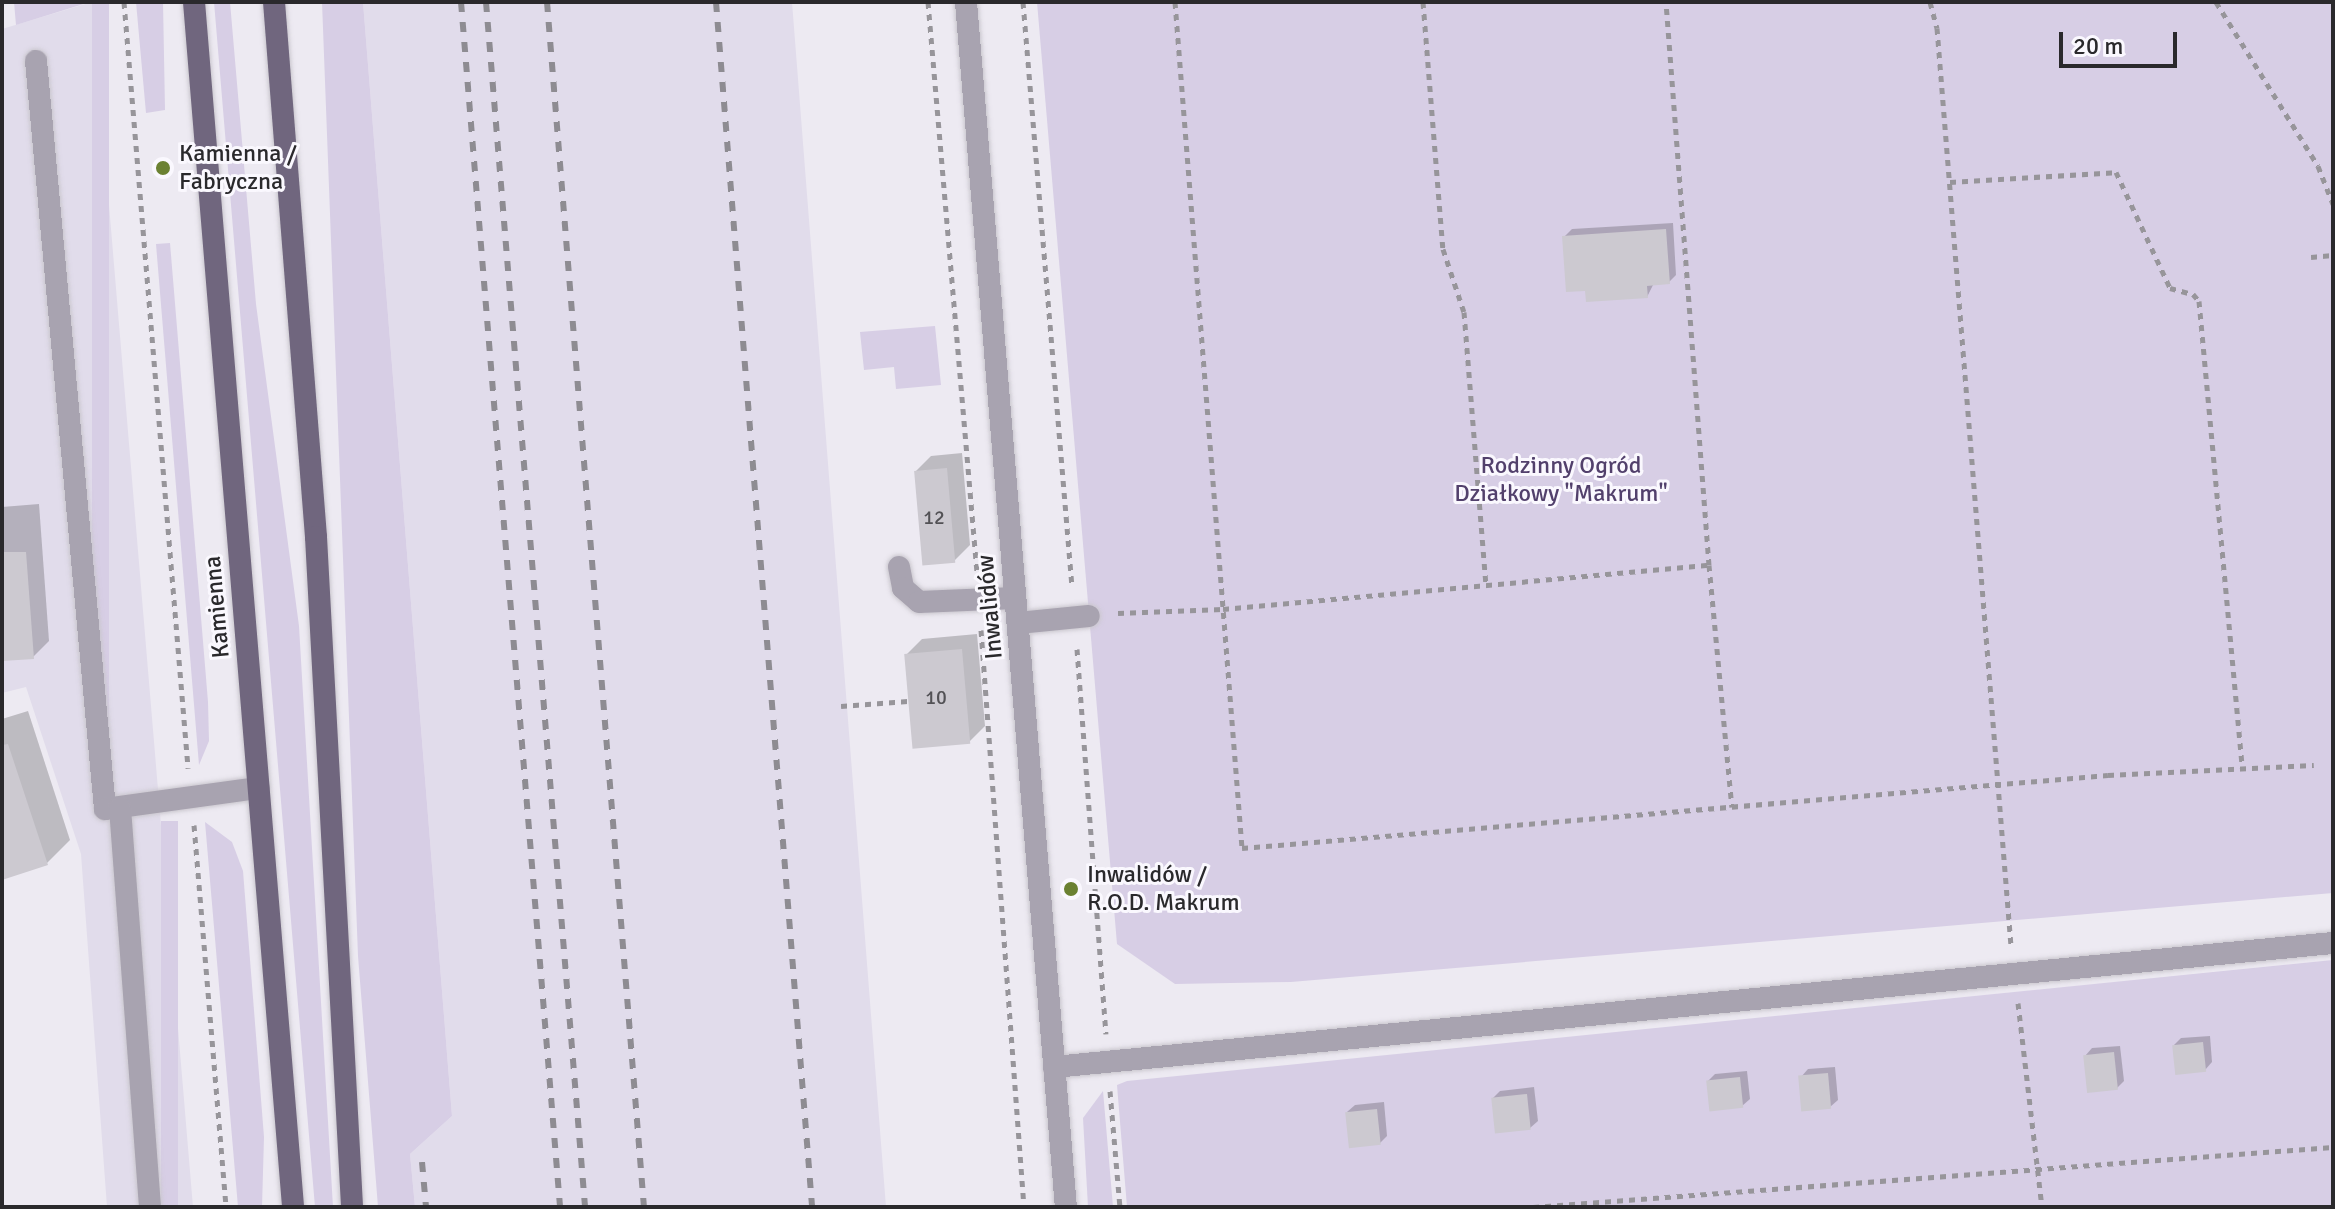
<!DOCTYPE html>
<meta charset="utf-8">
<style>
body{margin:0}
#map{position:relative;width:2335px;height:1209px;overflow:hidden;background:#edeaf2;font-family:Signika,sans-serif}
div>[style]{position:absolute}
.built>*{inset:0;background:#e1dceb}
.green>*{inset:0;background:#d7cee5;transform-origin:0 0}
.shadow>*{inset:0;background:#0003}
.building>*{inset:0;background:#ccc9d0;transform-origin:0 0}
.path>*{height:5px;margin-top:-2.5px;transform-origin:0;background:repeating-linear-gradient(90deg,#97959a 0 6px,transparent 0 12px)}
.roads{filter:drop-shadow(0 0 2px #cac7ce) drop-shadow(0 0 2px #cac7ce)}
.service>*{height:22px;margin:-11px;padding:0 11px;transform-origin:11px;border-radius:11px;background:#a8a3b0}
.tertiary>*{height:22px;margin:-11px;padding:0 11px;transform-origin:11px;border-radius:11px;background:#a8a3b0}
.primary>*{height:22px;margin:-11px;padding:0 11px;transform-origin:11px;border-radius:11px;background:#70667e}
.rail>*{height:6px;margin-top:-3px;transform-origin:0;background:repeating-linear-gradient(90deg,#8e8c92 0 10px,transparent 0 20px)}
.dots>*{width:22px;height:22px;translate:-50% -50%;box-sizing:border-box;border:4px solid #faf8fe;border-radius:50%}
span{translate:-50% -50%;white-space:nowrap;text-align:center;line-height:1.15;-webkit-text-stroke:6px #faf8fe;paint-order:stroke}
.number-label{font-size:20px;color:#525155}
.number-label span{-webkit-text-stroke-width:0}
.poi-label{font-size:24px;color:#2a292c}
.left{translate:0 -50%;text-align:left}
.park-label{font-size:24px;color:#52406c}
.street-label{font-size:24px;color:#2a292c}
.frame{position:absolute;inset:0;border:4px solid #2a292c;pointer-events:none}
.scale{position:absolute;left:2059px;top:32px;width:118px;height:36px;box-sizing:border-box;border:4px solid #2a292c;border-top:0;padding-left:10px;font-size:24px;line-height:28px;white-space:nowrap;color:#2a292c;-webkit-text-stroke:6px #faf8fe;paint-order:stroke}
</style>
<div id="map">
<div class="built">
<i style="clip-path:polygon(92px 2px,193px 1207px,107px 1207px,81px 854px,26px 687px,2px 693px,2px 29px)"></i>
<i style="clip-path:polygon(363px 2px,792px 2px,886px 1207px,415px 1207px,410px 1154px,452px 1116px)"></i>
</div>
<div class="green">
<i style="clip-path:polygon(14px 2px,90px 2px,16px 25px)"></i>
<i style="left:92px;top:2px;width:17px;height:785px"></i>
<i style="clip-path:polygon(136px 2px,163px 2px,165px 110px,146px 113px)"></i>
<i style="clip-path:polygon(214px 2px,230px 2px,256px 304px,299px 626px,333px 1207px,315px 1207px)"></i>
<i style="clip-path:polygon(322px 2px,363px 2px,452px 1116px,410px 1154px,415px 1207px,378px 1207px,358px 956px)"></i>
<i style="clip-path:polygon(1037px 2px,2333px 2px,2333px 893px,1291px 982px,1175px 984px,1117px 944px)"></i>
<i style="clip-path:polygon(170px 243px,208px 702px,209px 741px,199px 765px,156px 244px)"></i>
<i style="clip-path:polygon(935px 326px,941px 385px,896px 389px,894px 367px,864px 370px,860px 332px)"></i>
<i style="left:161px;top:821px;width:17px;height:387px"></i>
<i style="clip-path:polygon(205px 822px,232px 842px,243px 871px,264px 1137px,262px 1207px,238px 1207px)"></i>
<i style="clip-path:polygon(2333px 960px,2333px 1207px,1127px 1207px,1117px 1085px,1127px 1081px)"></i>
<i style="clip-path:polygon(1103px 1091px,1113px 1207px,1088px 1207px,1083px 1118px)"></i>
</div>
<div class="shadow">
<i style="clip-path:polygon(1673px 223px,1676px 275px,1669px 282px,1654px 283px,1647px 297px,1587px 289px,1564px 237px,1572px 229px)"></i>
<i style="clip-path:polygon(962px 453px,970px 545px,954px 561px,916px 471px,931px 456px)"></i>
<i style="clip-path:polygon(39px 504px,49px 641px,33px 657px,2px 659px,2px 507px)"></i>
<i style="clip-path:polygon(977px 634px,985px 726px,969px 742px,906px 655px,922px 639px)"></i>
<i style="clip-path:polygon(28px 711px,70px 840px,47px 863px,2px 878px,2px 719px)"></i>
<i style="clip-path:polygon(2210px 1036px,2212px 1062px,2205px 1070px,2174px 1045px,2181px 1038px)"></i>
<i style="clip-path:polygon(2120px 1046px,2124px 1081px,2117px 1088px,2085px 1056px,2092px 1048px)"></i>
<i style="clip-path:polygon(1835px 1067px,1838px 1100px,1830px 1107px,1801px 1077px,1808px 1069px)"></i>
<i style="clip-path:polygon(1747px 1071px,1750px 1099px,1742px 1106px,1708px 1081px,1715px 1074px)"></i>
<i style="clip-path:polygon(1534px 1087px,1538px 1121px,1530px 1128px,1493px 1098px,1500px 1091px)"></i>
<i style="clip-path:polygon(1384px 1102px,1387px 1136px,1380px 1143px,1347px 1112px,1355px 1105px)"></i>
</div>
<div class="building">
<i style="clip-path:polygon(1666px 229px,1670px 284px,1647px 286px,1648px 298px,1586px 302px,1585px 291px,1566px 292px,1562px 236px)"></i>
<i style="left:947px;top:468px;width:95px;height:33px;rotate:85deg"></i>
<i style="clip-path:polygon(2px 552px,26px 552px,34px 659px,2px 661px)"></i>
<i style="left:962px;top:649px;width:95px;height:58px;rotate:85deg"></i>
<i style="clip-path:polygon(8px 744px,48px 865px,2px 880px,2px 745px)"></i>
<i style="left:2203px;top:1042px;width:30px;height:31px;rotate:84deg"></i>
<i style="left:2114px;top:1052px;width:38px;height:31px;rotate:84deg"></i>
<i style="left:1828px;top:1073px;width:36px;height:30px;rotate:85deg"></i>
<i style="left:1740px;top:1077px;width:31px;height:34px;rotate:84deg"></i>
<i style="left:1527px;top:1094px;width:36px;height:36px;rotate:84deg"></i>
<i style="left:1377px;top:1109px;width:36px;height:32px;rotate:84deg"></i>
</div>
<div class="path">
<i style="left:124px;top:2px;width:769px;rotate:85.22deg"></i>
<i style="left:928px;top:2px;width:572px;rotate:85.09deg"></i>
<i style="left:1023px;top:2px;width:587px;rotate:85.21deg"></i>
<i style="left:1175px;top:2px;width:849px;rotate:85.47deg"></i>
<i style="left:1242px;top:848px;width:869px;rotate:-4.82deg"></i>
<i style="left:2108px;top:775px;width:206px;rotate:-2.8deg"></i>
<i style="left:1423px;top:2px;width:248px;rotate:85.4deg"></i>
<i style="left:1443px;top:249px;width:66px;rotate:71.6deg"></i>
<i style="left:1464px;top:312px;width:274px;rotate:85.4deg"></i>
<i style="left:1930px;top:2px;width:27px;rotate:75deg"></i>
<i style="left:1937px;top:28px;width:920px;rotate:85.39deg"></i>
<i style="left:2216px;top:2px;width:193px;rotate:58.1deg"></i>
<i style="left:2318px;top:166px;width:41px;rotate:68.5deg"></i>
<i style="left:1950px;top:182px;width:166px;rotate:-3.4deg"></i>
<i style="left:2116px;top:172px;width:128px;rotate:65deg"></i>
<i style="left:2170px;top:288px;width:24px;rotate:15deg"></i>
<i style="left:2193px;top:294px;width:9px;rotate:49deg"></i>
<i style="left:2199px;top:301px;width:469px;rotate:84.7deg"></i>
<i style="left:2311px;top:257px;width:22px;rotate:-5deg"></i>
<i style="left:1709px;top:565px;width:243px;rotate:84.6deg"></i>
<i style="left:1118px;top:613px;width:105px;rotate:-2.2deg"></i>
<i style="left:1223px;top:609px;width:488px;rotate:-5.2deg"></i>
<i style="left:1709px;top:565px;width:565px;rotate:-94.37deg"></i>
<i style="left:981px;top:630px;width:579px;rotate:85.74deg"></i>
<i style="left:1077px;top:649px;width:386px;rotate:85.7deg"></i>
<i style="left:841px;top:706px;width:67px;rotate:-4.3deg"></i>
<i style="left:194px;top:825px;width:383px;rotate:85.2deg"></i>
<i style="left:2018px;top:1003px;width:205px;rotate:83.3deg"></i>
<i style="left:1110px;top:1091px;width:116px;rotate:85.1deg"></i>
<i style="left:1533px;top:1207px;width:802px;rotate:-4.29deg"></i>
</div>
<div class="roads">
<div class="service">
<i style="left:36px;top:61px;width:751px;rotate:84.73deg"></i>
<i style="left:105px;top:809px;width:155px;rotate:-7.8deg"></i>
<i style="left:899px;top:567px;width:21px;rotate:79deg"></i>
<i style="left:903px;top:588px;width:21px;rotate:41deg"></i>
<i style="left:919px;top:602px;width:96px;rotate:-2.4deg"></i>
<i style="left:1018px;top:623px;width:71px;rotate:-5.6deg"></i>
<i style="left:120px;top:808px;width:400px;rotate:85.7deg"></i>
<i style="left:1054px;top:1067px;width:1285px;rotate:-5.54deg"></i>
</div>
<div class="tertiary">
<i style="left:966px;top:2px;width:1209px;rotate:85.26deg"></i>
</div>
<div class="primary">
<i style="left:194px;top:2px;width:1209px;rotate:85.3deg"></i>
<i style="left:274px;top:2px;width:537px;rotate:85.51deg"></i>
<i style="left:316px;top:537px;width:671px;rotate:86.92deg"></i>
</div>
</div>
<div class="rail">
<i style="left:461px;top:2px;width:1209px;rotate:85.3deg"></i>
<i style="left:486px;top:2px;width:1209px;rotate:85.3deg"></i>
<i style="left:547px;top:2px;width:1209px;rotate:85.4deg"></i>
<i style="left:716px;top:2px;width:1209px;rotate:85.44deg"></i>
<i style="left:422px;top:1162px;width:45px;rotate:84.9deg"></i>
</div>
<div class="dots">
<i style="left:163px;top:168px;background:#6b8132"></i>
<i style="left:1071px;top:889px;background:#6b8132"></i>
</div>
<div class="number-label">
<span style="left:934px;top:517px">12</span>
<span style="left:936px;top:697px">10</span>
</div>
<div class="poi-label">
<span class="left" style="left:179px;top:168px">Kamienna /<br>Fabryczna</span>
<span class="left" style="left:1087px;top:889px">Inwalidów /<br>R.O.D. Makrum</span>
</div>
<div class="park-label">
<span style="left:1561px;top:480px">Rodzinny Ogród<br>Działkowy "Makrum"</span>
</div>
<div class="street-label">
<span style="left:217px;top:607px;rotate:-95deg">Kamienna</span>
<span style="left:990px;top:607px;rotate:-95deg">Inwalidów</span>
</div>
<div class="frame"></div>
<div class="scale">20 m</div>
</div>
